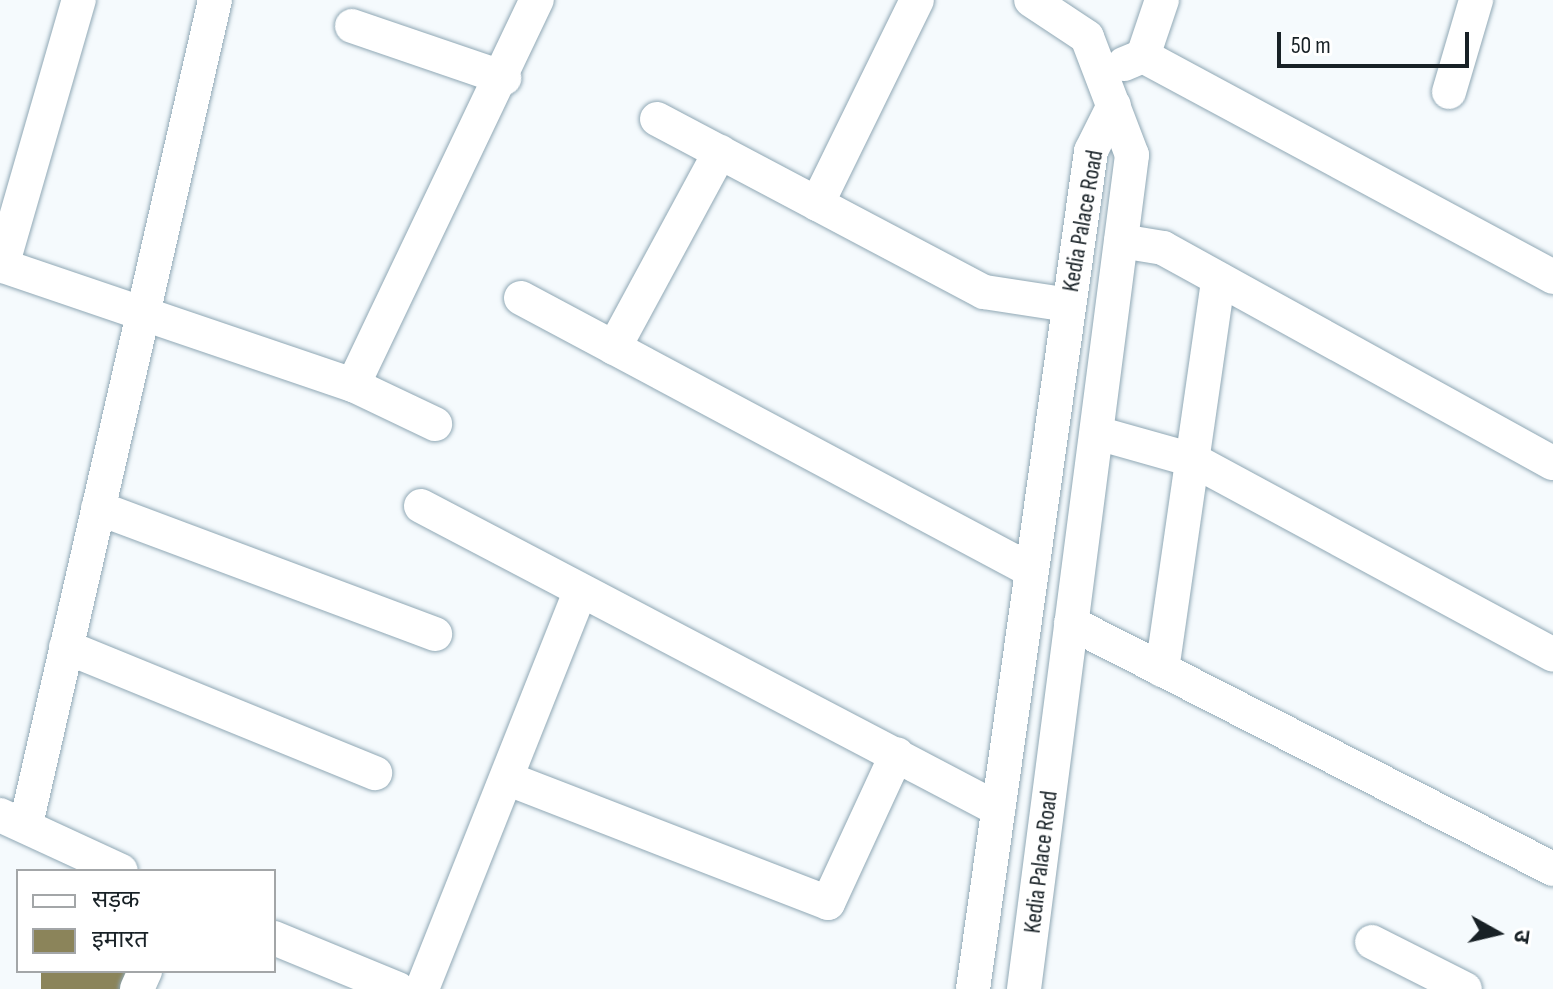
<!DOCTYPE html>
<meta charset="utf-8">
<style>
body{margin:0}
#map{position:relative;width:1553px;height:989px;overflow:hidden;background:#f5fafd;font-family:"Sofia Sans Condensed","Noto Sans Devanagari",sans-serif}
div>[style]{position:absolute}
.building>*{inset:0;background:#8b845a;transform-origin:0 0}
.roads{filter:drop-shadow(0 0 2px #90a8b5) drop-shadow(0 0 2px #90a8b5)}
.minor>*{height:34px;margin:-17px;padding:0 17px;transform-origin:17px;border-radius:17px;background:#fff}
span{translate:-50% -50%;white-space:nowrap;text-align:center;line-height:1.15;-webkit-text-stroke:7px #fff;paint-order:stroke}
.street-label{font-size:24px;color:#182126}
.legend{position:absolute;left:16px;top:869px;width:260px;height:104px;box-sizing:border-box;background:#fff;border:2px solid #a3a6a8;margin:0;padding:10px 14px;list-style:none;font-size:24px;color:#182126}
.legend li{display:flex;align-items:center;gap:16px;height:40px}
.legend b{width:40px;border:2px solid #a3a6a8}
.north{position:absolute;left:1457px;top:893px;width:80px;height:80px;-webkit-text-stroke:6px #fff;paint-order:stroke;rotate:98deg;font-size:22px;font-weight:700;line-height:32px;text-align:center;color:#182126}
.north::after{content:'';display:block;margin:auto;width:28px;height:36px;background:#182126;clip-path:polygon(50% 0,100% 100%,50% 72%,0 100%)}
.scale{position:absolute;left:1277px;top:32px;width:192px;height:36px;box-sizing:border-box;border:4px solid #182126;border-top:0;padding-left:10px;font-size:24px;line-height:28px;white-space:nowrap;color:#182126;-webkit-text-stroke:6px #fff;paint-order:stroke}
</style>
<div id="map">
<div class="building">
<i style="left:41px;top:971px;width:101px;height:19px"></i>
</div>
<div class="roads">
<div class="minor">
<i style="left:352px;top:26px;width:161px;rotate:18.9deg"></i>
<i style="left:1143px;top:56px;width:466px;rotate:28.3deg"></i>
<i style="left:1124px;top:64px;width:21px;rotate:-23deg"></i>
<i style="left:1143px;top:56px;width:59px;rotate:-71.3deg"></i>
<i style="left:1449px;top:92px;width:96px;rotate:-73.6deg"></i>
<i style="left:657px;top:119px;width:370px;rotate:27.9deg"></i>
<i style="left:984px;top:292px;width:86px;rotate:8.7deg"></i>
<i style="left:817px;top:204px;width:227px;rotate:-63.9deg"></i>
<i style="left:1121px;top:241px;width:43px;rotate:9.5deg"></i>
<i style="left:1163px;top:248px;width:445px;rotate:28.9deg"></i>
<i style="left:0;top:265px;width:373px;rotate:18.8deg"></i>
<i style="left:353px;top:385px;width:427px;rotate:-64.5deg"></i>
<i style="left:2px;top:266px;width:277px;rotate:-73.9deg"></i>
<i style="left:521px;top:298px;width:579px;rotate:28.11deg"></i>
<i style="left:614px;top:348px;width:223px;rotate:-61.6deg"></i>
<i style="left:353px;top:385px;width:91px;rotate:25.4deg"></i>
<i style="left:1097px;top:433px;width:100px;rotate:15.7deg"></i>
<i style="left:1193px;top:460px;width:409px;rotate:28.4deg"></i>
<i style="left:421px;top:506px;width:652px;rotate:27.71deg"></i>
<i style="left:98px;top:508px;width:360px;rotate:20.5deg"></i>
<i style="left:1071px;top:623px;width:541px;rotate:27.04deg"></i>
<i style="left:66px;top:647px;width:334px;rotate:22.2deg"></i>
<i style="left:1162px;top:670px;width:395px;rotate:-81.8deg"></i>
<i style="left:511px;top:780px;width:340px;rotate:21.2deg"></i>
<i style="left:828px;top:903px;width:164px;rotate:-65.2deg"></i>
<i style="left:0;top:815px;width:133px;rotate:24.8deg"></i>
<i style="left:26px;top:824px;width:845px;rotate:-77.08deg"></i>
<i style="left:274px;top:938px;width:134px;rotate:22.4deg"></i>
<i style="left:1372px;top:942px;width:104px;rotate:26.8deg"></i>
<i style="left:137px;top:989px;width:20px;rotate:-66deg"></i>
<i style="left:422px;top:989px;width:425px;rotate:-68.3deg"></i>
<i style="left:973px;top:989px;width:846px;rotate:-81.98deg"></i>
<i style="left:1091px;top:151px;width:51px;rotate:-63.4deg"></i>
<i style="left:1024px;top:989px;width:841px;rotate:-82.62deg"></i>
<i style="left:1132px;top:155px;width:126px;rotate:-110.9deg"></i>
<i style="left:1087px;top:37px;width:67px;rotate:-146.5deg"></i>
</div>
</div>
<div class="street-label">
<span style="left:1083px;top:221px;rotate:-80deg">Kedia Palace Road</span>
<span style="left:1041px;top:862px;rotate:-83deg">Kedia Palace Road</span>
</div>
<ul class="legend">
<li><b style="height:10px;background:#fff"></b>सड़क</li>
<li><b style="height:22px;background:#8b845a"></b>इमारत</li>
</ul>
<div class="north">उ</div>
<div class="scale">50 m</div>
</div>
